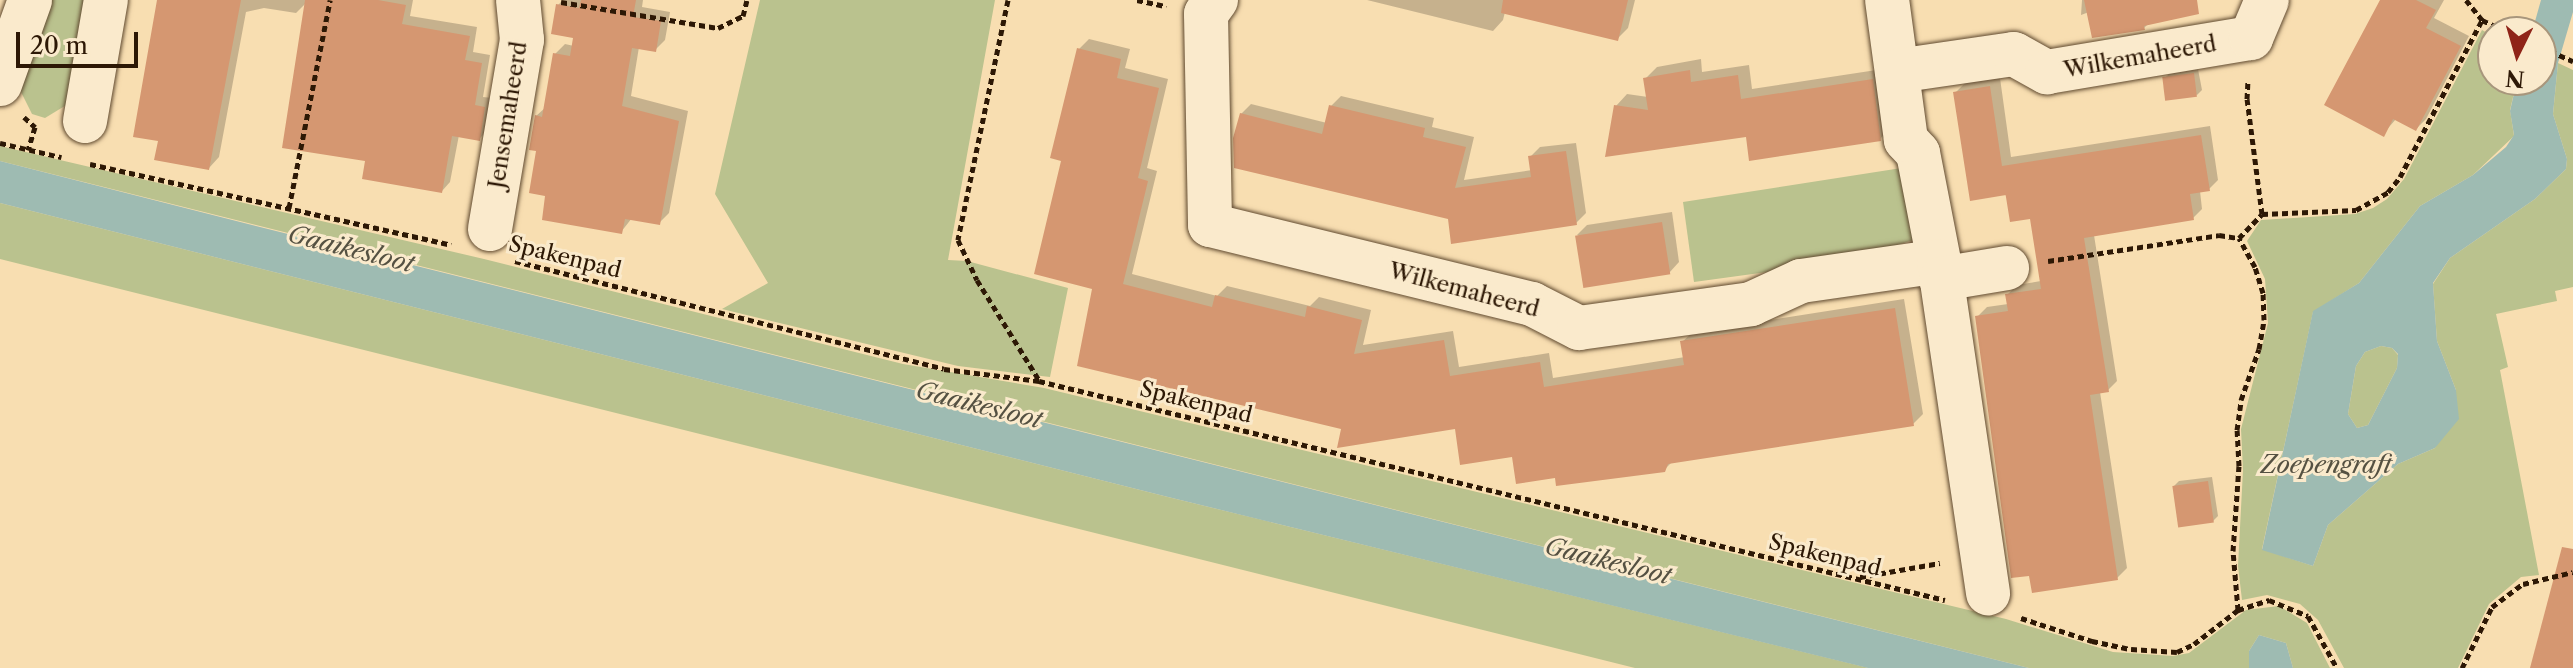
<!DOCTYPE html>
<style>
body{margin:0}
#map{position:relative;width:2573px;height:668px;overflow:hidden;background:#f8deb1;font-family:"Libre Caslon Text",serif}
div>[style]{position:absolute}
.green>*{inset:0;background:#bac28e}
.water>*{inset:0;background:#9ebbb2}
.shadow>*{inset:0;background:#0003}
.building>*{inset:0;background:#d59771;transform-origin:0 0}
.path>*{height:5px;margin-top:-2.5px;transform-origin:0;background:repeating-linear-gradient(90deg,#2d1805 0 6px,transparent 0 10px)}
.roads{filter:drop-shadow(0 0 2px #604a30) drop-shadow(0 0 2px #604a30)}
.minor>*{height:44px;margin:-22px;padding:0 22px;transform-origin:22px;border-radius:22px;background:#faeacc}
span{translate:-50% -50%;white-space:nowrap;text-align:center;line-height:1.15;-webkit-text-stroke:6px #faeacc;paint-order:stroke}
.street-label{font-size:22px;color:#2d1805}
.water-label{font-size:24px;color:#555142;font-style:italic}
.north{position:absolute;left:2477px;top:16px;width:80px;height:80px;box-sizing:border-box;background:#faeacc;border:2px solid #a8967c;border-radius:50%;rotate:185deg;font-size:22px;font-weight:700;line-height:32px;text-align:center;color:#2d1805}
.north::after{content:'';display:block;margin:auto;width:28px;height:36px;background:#8f2418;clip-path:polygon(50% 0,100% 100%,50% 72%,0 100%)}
.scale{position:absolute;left:16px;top:32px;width:122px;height:36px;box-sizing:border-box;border:4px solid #2d1805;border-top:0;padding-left:10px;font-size:24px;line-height:28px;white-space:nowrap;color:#2d1805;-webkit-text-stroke:6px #faeacc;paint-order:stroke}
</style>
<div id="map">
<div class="green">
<i style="clip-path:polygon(46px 0,93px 0,68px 104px,45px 118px,32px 114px,17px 84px)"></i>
<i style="clip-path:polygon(760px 0,995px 0,948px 260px,967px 261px,1068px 288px,1050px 377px,958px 366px,722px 309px,768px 283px,715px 194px)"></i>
<i style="clip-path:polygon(2482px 30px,2493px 36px,2493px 80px,2517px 80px,2510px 110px,2514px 136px,2473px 175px,2420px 206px,2359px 283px,2313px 312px,2262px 549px,2313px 566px,2328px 525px,2398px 464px,2435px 448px,2456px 390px,2437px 341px,2433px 284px,2450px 258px,2535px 199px,2566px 169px,2567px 159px,2553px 114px,2558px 63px,2573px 70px,2573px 287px,2555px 291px,2557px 301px,2496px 314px,2508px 367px,2500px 370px,2539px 575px,2521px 577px,2489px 604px,2458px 668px,2344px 668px,2318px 620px,2300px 604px,2267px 595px,2242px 600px,2238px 566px,2243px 470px,2241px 429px,2268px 323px,2265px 279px,2247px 241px,2261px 220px,2355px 214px,2373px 208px,2387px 199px,2404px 179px)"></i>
<i style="clip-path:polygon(0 146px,484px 259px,903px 364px,1044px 388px,2006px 619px,2113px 652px,2173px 656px,2189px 653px,2246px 610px,2279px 606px,2307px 623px,2330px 668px,2293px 668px,2286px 643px,2259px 635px,2249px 651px,2249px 668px,2029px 668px,0 161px)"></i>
<i style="clip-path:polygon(1908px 167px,1916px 239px,1849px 261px,1694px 282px,1683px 202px)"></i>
<i style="clip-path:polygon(0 203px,1168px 497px,1869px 668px,1635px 668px,0 259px)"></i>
<i style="clip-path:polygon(2381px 346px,2392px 348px,2398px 355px,2397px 368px,2368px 425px,2357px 428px,2348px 414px,2356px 366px,2365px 352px)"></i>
</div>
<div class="water">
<i style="clip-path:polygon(evenodd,2541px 0,2573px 0,2573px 12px,2558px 63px,2553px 114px,2567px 159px,2566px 169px,2535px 199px,2450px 258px,2433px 283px,2437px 341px,2456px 390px,2459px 419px,2435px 448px,2398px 464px,2328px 525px,2313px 566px,2262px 550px,2313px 311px,2359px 283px,2420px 206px,2473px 175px,2506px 147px,2514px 135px,2510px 111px,2517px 80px,2541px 80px,2541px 32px,2532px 32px,2541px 0,2381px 346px,2392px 348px,2398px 354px,2397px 368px,2368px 425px,2357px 428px,2348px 414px,2356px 366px,2365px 352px,2381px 346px)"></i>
<i style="clip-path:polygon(0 161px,264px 228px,2029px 668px,1868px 668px,1168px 497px,0 203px)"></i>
<i style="clip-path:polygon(2259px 635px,2286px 643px,2293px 668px,2249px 668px,2249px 651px)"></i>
</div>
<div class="shadow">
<i style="clip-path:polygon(159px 0,413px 0,410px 16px,477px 27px,473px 52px,490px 55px,483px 97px,493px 98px,488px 130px,479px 139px,459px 135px,450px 182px,442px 191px,367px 159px,307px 2px,296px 13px,264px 8px,246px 12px,219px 157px,209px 168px,160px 139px)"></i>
<i style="clip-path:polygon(563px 0,643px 0,642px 7px,670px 12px,665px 40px,655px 50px,639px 47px,631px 96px,688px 111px,669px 213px,659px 223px,632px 218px,621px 232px,548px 194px,538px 149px,536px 116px,546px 107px,555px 54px,565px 44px,574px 46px,576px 36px,558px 5px)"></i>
<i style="clip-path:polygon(1367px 0,1635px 0,1628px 28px,1617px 39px,1507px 4px,1503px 20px,1493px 31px)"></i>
<i style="clip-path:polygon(2082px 0,2151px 0,2154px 18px,2144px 28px,2089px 12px,2081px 15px)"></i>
<i style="clip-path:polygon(2382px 0,2444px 0,2434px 18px,2469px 36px,2426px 119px,2416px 129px,2396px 119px,2383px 134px)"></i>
<i style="clip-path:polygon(1089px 39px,1130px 49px,1125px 68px,1168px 79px,1147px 168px,1157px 171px,1132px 274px,1217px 296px,1227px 286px,1310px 306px,1319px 297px,1371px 310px,1363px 345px,1453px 331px,1459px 367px,1549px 353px,1553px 378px,1685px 357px,1682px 342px,1693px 332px,1904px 299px,1923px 414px,1913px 424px,1672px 462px,1664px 470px,1556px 476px,1456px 426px,1344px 428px,1095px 287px,1063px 159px,1079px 49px)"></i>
<i style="clip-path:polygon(1701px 59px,1702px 72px,1749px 65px,1752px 89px,1883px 69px,1891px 127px,1880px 139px,1747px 134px,1616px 106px,1627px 94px,1648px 97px,1646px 78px,1657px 67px)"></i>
<i style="clip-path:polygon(2198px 69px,2202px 90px,2197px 95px,2164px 79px,2169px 74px)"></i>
<i style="clip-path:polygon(2000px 78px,2011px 157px,2210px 126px,2218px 180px,2209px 189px,2200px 191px,2202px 209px,2193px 218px,2094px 235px,2117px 381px,2108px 390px,2100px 392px,2127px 568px,2117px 578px,1977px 317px,1987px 307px,2008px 304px,2007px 295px,2017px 285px,2041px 281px,2031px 217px,2007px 191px,1955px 93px,1965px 83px)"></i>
<i style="clip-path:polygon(1341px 96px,1434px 118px,1432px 127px,1474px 137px,1464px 180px,1532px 170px,1530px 157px,1540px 147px,1576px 143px,1586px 213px,1576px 223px,1450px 218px,1241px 114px,1251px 104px,1327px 123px,1331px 106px)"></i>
<i style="clip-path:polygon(1672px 212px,1679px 262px,1669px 273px,1577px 235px,1587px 225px)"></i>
<i style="clip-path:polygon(2212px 477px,2218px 516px,2213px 521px,2174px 486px,2179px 481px)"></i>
</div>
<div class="building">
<i style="clip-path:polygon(157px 0,241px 0,209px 170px,154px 160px,158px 141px,133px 137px)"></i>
<i style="clip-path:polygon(305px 0,378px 0,406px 5px,402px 24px,470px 36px,465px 60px,482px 63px,475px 105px,485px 107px,480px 141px,452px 136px,442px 193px,362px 179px,365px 161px,282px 148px)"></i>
<i style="clip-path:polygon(581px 0,636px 0,633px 17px,661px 21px,656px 52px,632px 48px,622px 106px,679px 121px,660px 225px,625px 219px,622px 234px,542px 220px,545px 196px,529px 193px,536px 151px,529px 150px,535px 115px,542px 117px,553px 53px,570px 56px,573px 38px,551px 34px,556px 4px,579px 8px)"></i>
<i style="clip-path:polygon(1503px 0,1628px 0,1618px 41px,1501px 13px)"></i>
<i style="clip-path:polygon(2084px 0,2197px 0,2199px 14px,2144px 26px,2145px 30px,2092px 38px)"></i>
<i style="clip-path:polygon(2380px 0,2416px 0,2436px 10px,2426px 28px,2461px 46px,2416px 131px,2393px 119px,2384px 137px,2324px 105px)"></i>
<i style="clip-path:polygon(1077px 48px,1121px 59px,1117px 78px,1159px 88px,1138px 178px,1148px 181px,1123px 284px,1212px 307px,1215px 295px,1305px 317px,1307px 306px,1362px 320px,1354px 354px,1444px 340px,1450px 376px,1540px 362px,1544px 387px,1684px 365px,1680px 341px,1895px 308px,1914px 426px,1668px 464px,1665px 472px,1556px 486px,1555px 478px,1516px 484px,1512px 457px,1460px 465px,1455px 429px,1337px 448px,1341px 429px,1077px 366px,1092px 289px,1034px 274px,1061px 161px,1050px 158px)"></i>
<i style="clip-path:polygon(1690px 70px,1691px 82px,1738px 75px,1741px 99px,1873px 79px,1881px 141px,1749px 161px,1746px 137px,1605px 157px,1614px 105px,1648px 110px,1643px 78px)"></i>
<i style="left:2194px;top:73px;width:24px;height:32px;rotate:83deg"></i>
<i style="clip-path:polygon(1990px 86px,2002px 166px,2201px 135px,2210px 191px,2190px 194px,2194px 220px,2084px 238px,2109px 392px,2090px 395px,2118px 580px,2032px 593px,2029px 576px,2011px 578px,1975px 316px,2008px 311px,2005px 294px,2041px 289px,2030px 219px,2010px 222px,2005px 191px,2006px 195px,1970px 201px,1953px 92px)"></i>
<i style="clip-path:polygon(1329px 105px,1425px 128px,1423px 137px,1466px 147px,1455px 188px,1531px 177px,1528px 156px,1566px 151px,1577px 225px,1451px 244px,1448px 219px,1234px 168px,1233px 138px,1240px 113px,1322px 134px)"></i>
<i style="left:1662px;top:222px;width:53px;height:88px;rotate:81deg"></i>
<i style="left:2208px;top:481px;width:42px;height:36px;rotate:82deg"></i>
<i style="clip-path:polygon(2562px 547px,2573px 549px,2573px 668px,2530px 668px)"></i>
</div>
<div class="path">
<i style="left:1008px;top:0;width:245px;rotate:101.8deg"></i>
<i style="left:958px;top:240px;width:44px;rotate:64.6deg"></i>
<i style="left:977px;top:280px;width:118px;rotate:58.2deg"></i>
<i style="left:1137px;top:0;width:30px;rotate:12deg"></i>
<i style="left:2466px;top:0;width:26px;rotate:51deg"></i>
<i style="left:561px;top:2px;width:159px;rotate:9.4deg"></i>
<i style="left:718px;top:28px;width:28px;rotate:-26deg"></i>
<i style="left:743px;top:16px;width:16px;rotate:-76deg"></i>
<i style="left:2541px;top:47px;width:35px;rotate:24deg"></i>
<i style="left:24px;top:117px;width:15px;rotate:42deg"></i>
<i style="left:35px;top:127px;width:24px;rotate:107deg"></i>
<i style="left:0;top:143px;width:63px;rotate:12.9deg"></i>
<i style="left:90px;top:164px;width:370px;rotate:12.6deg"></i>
<i style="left:289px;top:208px;width:212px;rotate:-78.8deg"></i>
<i style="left:2262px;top:214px;width:94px;rotate:-2.4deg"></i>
<i style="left:2356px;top:210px;width:37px;rotate:-29deg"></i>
<i style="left:2388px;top:192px;width:19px;rotate:-51deg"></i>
<i style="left:2400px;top:177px;width:177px;rotate:-62.4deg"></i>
<i style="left:2482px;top:20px;width:29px;rotate:25deg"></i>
<i style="left:515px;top:261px;width:442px;rotate:14.1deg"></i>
<i style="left:944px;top:369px;width:96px;rotate:7.2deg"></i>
<i style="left:1039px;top:381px;width:932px;rotate:13.59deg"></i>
<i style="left:2048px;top:261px;width:173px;rotate:-8.6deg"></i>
<i style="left:2219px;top:235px;width:20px;rotate:9deg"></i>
<i style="left:2239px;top:238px;width:33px;rotate:-46deg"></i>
<i style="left:2262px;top:214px;width:116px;rotate:-97.4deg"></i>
<i style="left:2247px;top:99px;width:19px;rotate:-87deg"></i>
<i style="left:1860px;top:577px;width:81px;rotate:-9.9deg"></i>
<i style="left:2238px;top:610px;width:59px;rotate:-94.8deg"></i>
<i style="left:2233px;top:551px;width:85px;rotate:-86deg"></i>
<i style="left:2239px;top:466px;width:36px;rotate:-93deg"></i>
<i style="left:2237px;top:430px;width:30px;rotate:-82deg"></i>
<i style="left:2241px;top:400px;width:54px;rotate:-70.6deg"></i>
<i style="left:2259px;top:349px;width:29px;rotate:-80deg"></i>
<i style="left:2264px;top:320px;width:27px;rotate:-92deg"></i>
<i style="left:2263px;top:293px;width:27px;rotate:-107deg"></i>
<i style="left:2255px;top:267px;width:33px;rotate:-119deg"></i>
<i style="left:2021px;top:618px;width:75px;rotate:17.9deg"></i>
<i style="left:2092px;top:641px;width:40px;rotate:12deg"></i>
<i style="left:2131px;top:649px;width:46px;rotate:3.7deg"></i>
<i style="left:2177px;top:652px;width:19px;rotate:-25deg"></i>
<i style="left:2194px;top:644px;width:56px;rotate:-37.7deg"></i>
<i style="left:2238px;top:610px;width:33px;rotate:-18deg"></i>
<i style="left:2269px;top:600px;width:42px;rotate:22.3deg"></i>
<i style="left:2308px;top:616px;width:60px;rotate:60.9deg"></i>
<i style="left:2462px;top:668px;width:68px;rotate:-63.8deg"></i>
<i style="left:2492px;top:607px;width:39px;rotate:-37deg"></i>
<i style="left:2523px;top:584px;width:51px;rotate:-13.5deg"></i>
</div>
<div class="roads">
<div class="minor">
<i style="left:1216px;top:0;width:17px;rotate:126deg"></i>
<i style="left:1206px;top:14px;width:211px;rotate:88.9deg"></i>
<i style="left:1210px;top:225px;width:332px;rotate:13.8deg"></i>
<i style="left:1532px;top:304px;width:53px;rotate:27.1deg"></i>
<i style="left:1579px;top:328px;width:174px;rotate:-7.9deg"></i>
<i style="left:1751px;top:304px;width:55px;rotate:-24.7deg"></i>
<i style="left:1801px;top:281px;width:139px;rotate:-8.2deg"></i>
<i style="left:1939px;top:261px;width:110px;rotate:-101deg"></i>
<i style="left:1918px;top:153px;width:18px;rotate:-133deg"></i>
<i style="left:1906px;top:140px;width:141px;rotate:-97.7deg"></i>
<i style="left:1897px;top:71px;width:118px;rotate:-8.3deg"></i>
<i style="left:2014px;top:54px;width:38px;rotate:29deg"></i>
<i style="left:2047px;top:72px;width:207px;rotate:-9.5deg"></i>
<i style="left:2251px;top:38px;width:41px;rotate:-67.2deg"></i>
<i style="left:0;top:84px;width:89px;rotate:-70.3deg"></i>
<i style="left:85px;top:121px;width:123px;rotate:-80.2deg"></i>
<i style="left:490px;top:229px;width:192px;rotate:-80.4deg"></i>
<i style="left:522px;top:40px;width:40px;rotate:-95.7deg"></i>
<i style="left:1939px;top:261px;width:336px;rotate:81.6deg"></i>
<i style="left:1941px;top:279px;width:67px;rotate:-9.5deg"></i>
</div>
</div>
<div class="street-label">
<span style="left:2140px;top:57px;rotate:-10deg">Wilkemaheerd</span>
<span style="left:508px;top:115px;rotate:-81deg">Jensemaheerd</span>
<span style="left:565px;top:257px;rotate:14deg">Spakenpad</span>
<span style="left:1464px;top:290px;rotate:15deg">Wilkemaheerd</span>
<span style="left:1196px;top:402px;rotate:14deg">Spakenpad</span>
<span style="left:1825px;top:555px;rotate:14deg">Spakenpad</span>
</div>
<div class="water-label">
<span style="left:351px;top:249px;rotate:14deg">Gaaikesloot</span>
<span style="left:979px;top:405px;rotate:14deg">Gaaikesloot</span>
<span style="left:2326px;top:465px">Zoepengraft</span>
<span style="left:1608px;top:561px;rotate:14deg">Gaaikesloot</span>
</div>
<div class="north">N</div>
<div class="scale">20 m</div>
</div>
